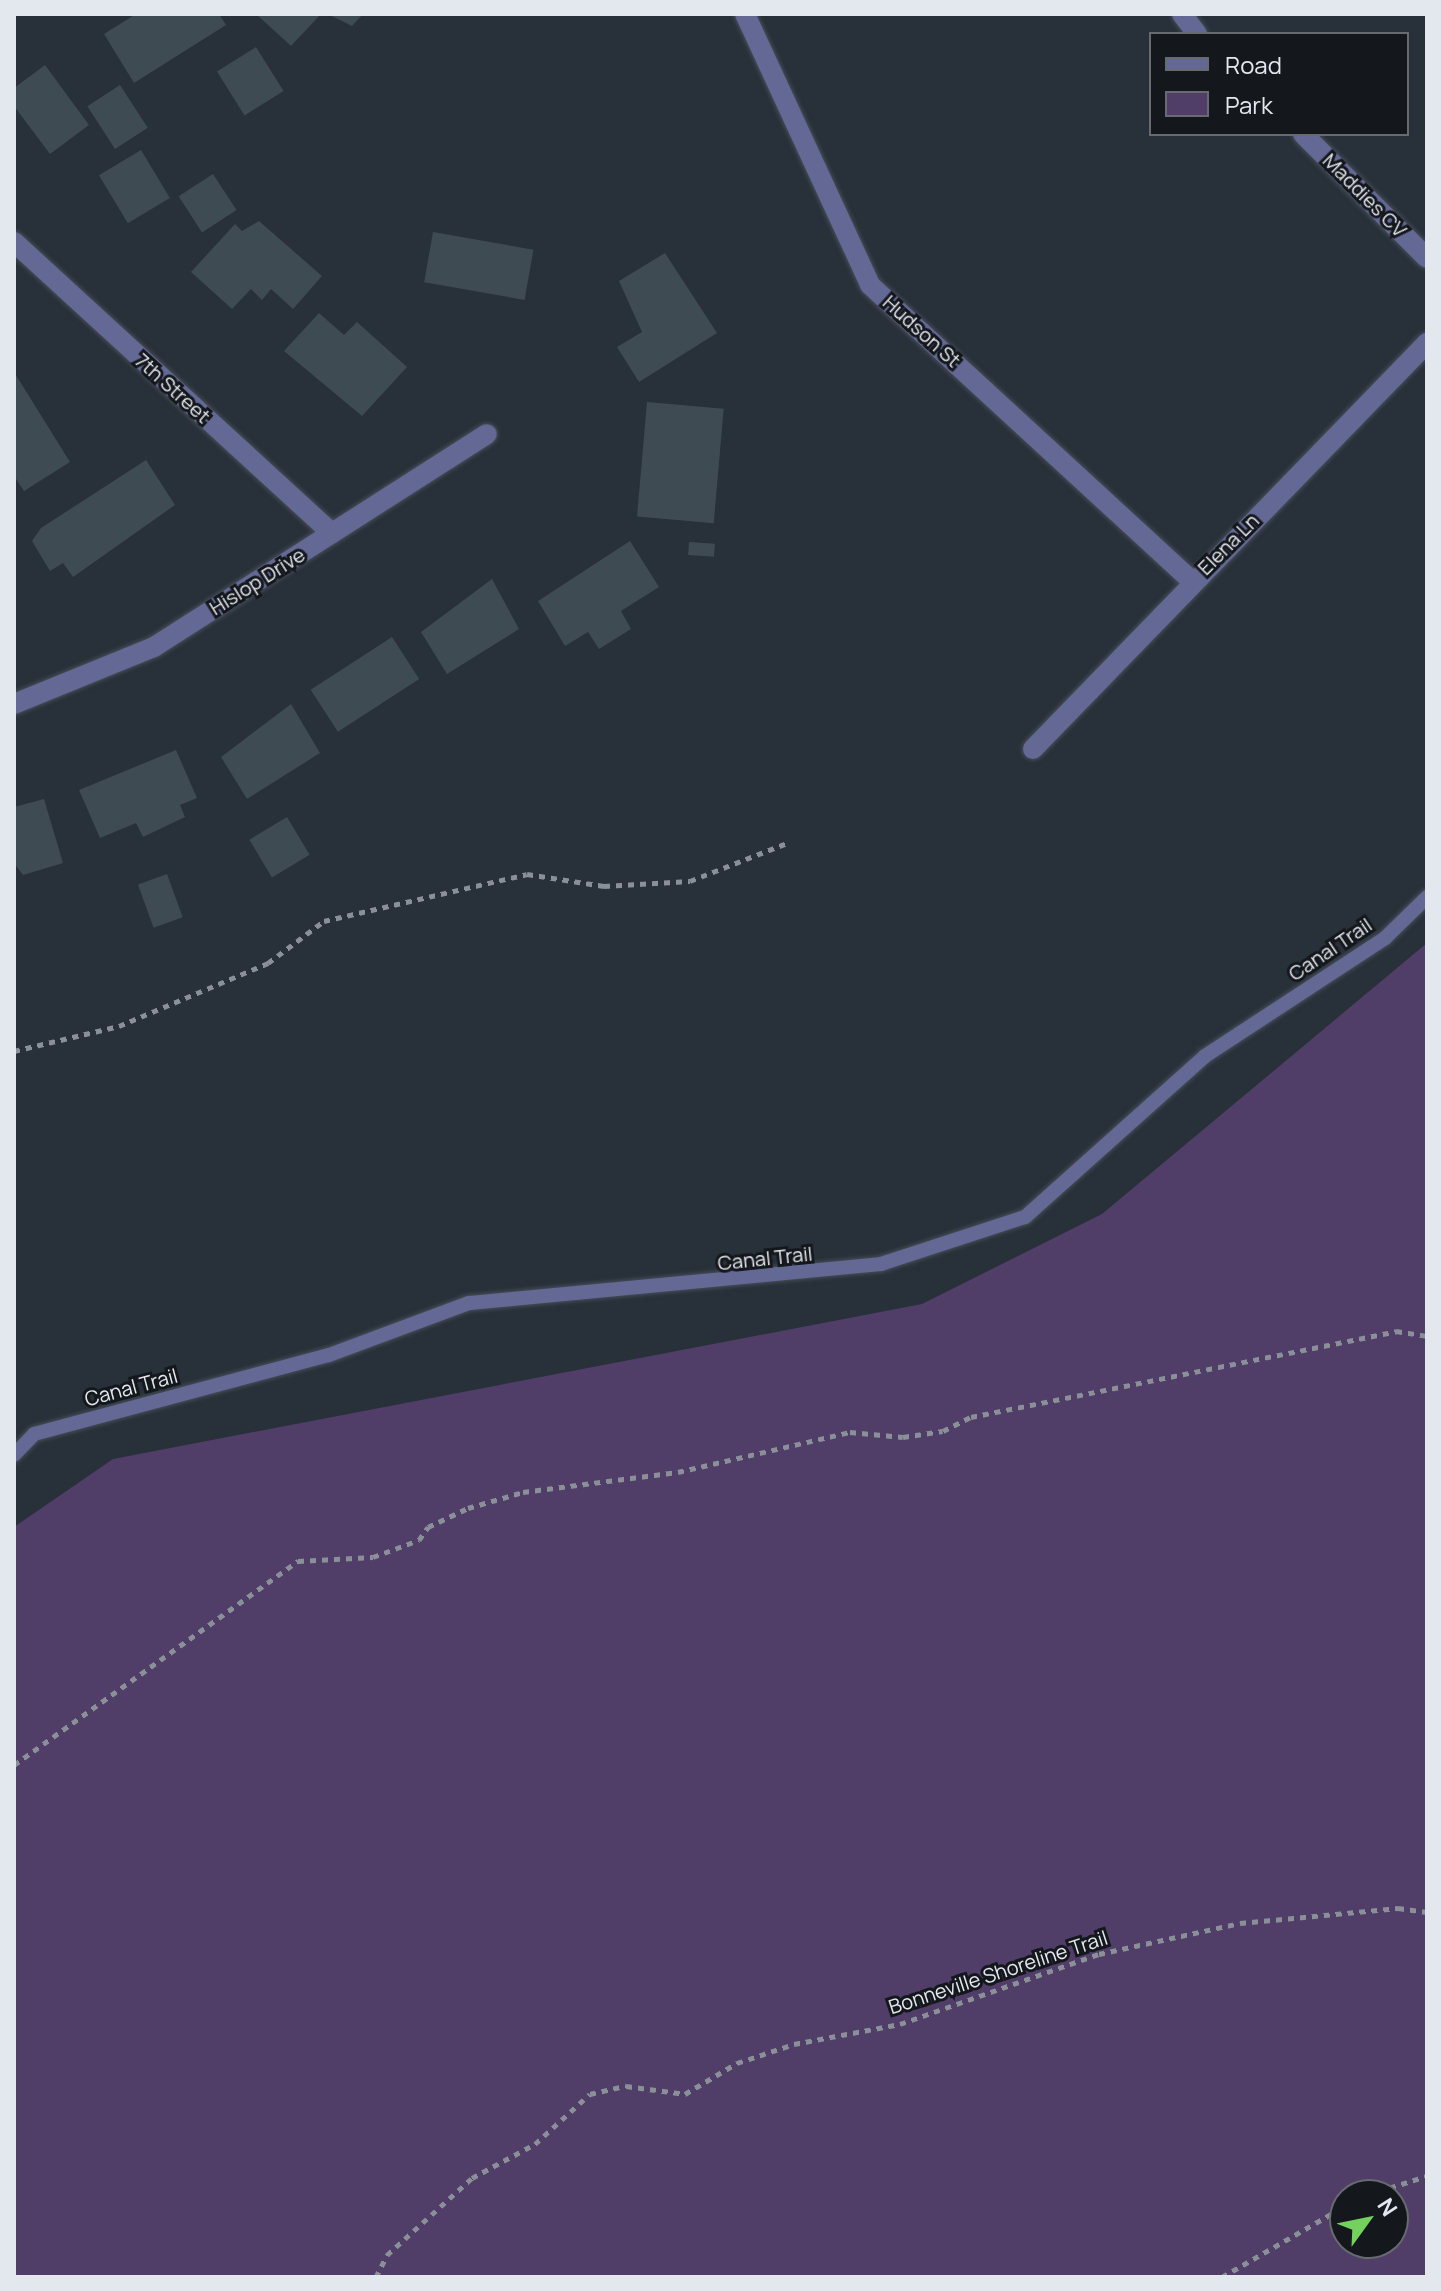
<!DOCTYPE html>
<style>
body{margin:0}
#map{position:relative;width:1441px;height:2291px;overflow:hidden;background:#28303a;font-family:Manrope,sans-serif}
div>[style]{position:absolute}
.green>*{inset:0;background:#503e69}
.building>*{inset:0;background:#3e4b53;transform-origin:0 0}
.path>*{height:5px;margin-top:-2.5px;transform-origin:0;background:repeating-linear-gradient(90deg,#8a9098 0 6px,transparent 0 12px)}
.roads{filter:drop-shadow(0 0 2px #464d57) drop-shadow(0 0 2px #464d57)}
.lane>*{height:14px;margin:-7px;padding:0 7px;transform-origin:7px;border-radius:7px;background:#646895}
.street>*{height:20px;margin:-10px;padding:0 10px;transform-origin:10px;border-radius:10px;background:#646895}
span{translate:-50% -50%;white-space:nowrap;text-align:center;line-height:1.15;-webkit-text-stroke:6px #14181c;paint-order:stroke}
.street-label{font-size:20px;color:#e3e7ee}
.frame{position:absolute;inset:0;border:16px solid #e3e7ee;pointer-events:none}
.legend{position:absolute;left:1149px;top:32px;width:260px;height:104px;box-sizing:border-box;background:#14181c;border:2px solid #676b70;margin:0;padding:10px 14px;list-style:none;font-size:24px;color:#e3e7ee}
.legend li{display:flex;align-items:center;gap:16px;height:40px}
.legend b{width:40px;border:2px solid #676b70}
.north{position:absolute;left:1329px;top:2179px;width:80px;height:80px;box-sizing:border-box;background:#14181c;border:2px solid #676b70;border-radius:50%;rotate:57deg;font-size:22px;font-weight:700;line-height:32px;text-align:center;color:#e3e7ee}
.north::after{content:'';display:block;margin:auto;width:28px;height:36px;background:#72d25d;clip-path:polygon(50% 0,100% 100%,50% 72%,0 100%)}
</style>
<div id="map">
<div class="green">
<i style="clip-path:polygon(evenodd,1427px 943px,1427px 2277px,14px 2277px,14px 1527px,113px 1459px,922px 1304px,1102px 1214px,1427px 943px,1345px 2195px,1393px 2195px,1393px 2243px,1345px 2243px,1345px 2195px)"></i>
</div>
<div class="building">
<i style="clip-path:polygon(136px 14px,219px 14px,226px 25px,134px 83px,104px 34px)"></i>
<i style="clip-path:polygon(256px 14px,321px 14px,291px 46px)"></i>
<i style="clip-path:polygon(328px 14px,363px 14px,352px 26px)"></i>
<i style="left:256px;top:47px;width:52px;height:46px;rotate:58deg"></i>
<i style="clip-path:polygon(45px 65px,89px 125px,50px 154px,14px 106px,14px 88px)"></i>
<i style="left:120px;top:85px;width:51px;height:39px;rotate:57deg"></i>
<i style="left:141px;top:150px;width:56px;height:49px;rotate:59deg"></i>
<i style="left:213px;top:174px;width:43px;height:41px;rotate:57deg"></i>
<i style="clip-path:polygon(259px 221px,322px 276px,293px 309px,271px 289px,262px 300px,251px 289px,232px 309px,191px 272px,235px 224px,242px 231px)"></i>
<i style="left:433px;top:232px;width:102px;height:51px;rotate:10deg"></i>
<i style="clip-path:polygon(665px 253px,717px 333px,639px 382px,617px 347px,642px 332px,619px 281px)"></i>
<i style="clip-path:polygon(319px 313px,344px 335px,357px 322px,407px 367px,362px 416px,284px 351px)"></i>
<i style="clip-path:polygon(14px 372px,70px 462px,24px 491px,14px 476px)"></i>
<i style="left:647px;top:402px;width:77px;height:115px;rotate:5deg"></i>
<i style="clip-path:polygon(146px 460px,175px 505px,73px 577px,63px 563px,50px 571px,32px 541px,41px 528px)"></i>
<i style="clip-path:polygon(630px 541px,659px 587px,621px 611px,631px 629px,599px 649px,588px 632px,565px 646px,538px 601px)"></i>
<i style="left:689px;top:542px;width:26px;height:13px;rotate:4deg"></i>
<i style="clip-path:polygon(492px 579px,519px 629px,447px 674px,421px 632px)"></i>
<i style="left:392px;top:637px;width:50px;height:97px;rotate:57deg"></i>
<i style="clip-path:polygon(291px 704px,320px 753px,247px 799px,221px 757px)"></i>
<i style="clip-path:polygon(176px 750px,197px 798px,180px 805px,185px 817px,143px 837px,136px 823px,100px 838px,79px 790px)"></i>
<i style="clip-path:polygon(44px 799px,63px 863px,23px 875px,14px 863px,14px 807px)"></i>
<i style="left:287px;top:817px;width:44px;height:44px;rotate:59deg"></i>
<i style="left:167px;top:874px;width:46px;height:31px;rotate:70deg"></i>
</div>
<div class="path">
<i style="left:14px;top:1051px;width:108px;rotate:-13.4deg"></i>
<i style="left:119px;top:1026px;width:162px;rotate:-22.9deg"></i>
<i style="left:268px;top:963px;width:70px;rotate:-36.9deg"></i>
<i style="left:324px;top:921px;width:208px;rotate:-13deg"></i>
<i style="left:527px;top:874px;width:78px;rotate:8.9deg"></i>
<i style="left:604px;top:886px;width:86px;rotate:-3.3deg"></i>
<i style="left:690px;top:881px;width:104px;rotate:-21.4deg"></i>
<i style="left:14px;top:1765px;width:350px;rotate:-35.7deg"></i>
<i style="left:298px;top:1561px;width:75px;rotate:-3.1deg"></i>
<i style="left:373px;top:1557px;width:49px;rotate:-20.3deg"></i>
<i style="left:419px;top:1540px;width:16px;rotate:-55deg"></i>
<i style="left:428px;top:1527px;width:44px;rotate:-25.4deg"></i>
<i style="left:468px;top:1508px;width:57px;rotate:-16.2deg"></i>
<i style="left:523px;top:1492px;width:156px;rotate:-7.4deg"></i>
<i style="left:678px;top:1472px;width:177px;rotate:-13.1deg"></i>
<i style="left:850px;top:1432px;width:53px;rotate:5.4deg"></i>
<i style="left:903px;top:1437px;width:40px;rotate:-8.5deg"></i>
<i style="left:943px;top:1431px;width:31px;rotate:-27deg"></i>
<i style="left:971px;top:1417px;width:434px;rotate:-11.4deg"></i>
<i style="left:1396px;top:1331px;width:31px;rotate:9deg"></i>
<i style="left:1367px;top:2195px;width:63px;rotate:-17.6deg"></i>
<i style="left:376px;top:2277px;width:25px;rotate:-63deg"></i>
<i style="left:387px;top:2255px;width:115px;rotate:-42.2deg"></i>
<i style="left:472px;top:2178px;width:72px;rotate:-28.4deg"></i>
<i style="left:535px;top:2144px;width:74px;rotate:-42.3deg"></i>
<i style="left:590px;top:2094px;width:37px;rotate:-13deg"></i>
<i style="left:626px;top:2086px;width:60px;rotate:7.7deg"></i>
<i style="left:685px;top:2094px;width:61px;rotate:-30.8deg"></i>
<i style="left:737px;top:2063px;width:60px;rotate:-18.4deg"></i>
<i style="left:794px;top:2044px;width:108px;rotate:-10.7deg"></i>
<i style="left:900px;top:2024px;width:211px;rotate:-19.4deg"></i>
<i style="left:1099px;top:1954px;width:144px;rotate:-12.4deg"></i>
<i style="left:1240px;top:1923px;width:159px;rotate:-5.4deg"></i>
<i style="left:1398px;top:1908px;width:29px;rotate:8deg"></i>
<i style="left:1222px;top:2277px;width:142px;rotate:-30deg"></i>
</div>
<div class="roads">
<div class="lane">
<i style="left:14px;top:1455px;width:29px;rotate:-46deg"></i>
<i style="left:34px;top:1434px;width:305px;rotate:-15deg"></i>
<i style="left:329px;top:1355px;width:149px;rotate:-20.4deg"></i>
<i style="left:469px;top:1303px;width:414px;rotate:-5.4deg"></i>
<i style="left:881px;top:1264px;width:151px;rotate:-18.1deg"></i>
<i style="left:1025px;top:1217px;width:241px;rotate:-41.8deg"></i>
<i style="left:1205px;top:1056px;width:215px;rotate:-33.2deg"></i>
<i style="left:1385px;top:938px;width:59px;rotate:-44.3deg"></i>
</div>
<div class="street">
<i style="left:745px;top:14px;width:298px;rotate:65.2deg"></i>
<i style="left:870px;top:285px;width:436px;rotate:42.6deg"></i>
<i style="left:1182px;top:14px;width:25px;rotate:53deg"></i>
<i style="left:1303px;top:134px;width:175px;rotate:45deg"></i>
<i style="left:14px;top:242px;width:431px;rotate:42.5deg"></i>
<i style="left:14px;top:704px;width:151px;rotate:-22.2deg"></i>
<i style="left:154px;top:647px;width:395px;rotate:-32.6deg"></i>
<i style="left:1033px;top:749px;width:566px;rotate:-45.86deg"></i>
</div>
</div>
<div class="street-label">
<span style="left:1365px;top:195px;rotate:45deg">Maddies CV</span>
<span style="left:922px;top:331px;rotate:42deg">Hudson St</span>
<span style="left:173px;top:388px;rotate:42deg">7th Street</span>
<span style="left:1228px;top:544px;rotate:-45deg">Elena Ln</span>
<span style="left:257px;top:581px;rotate:-32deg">Hislop Drive</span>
<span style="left:1330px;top:949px;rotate:-34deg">Canal Trail</span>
<span style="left:765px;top:1258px;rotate:-6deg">Canal Trail</span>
<span style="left:131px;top:1387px;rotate:-15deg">Canal Trail</span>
<span style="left:998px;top:1972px;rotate:-18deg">Bonneville Shoreline Trail</span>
</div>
<div class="frame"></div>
<ul class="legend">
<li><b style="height:10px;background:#646895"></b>Road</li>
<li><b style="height:22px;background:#503e69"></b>Park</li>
</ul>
<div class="north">N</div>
</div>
